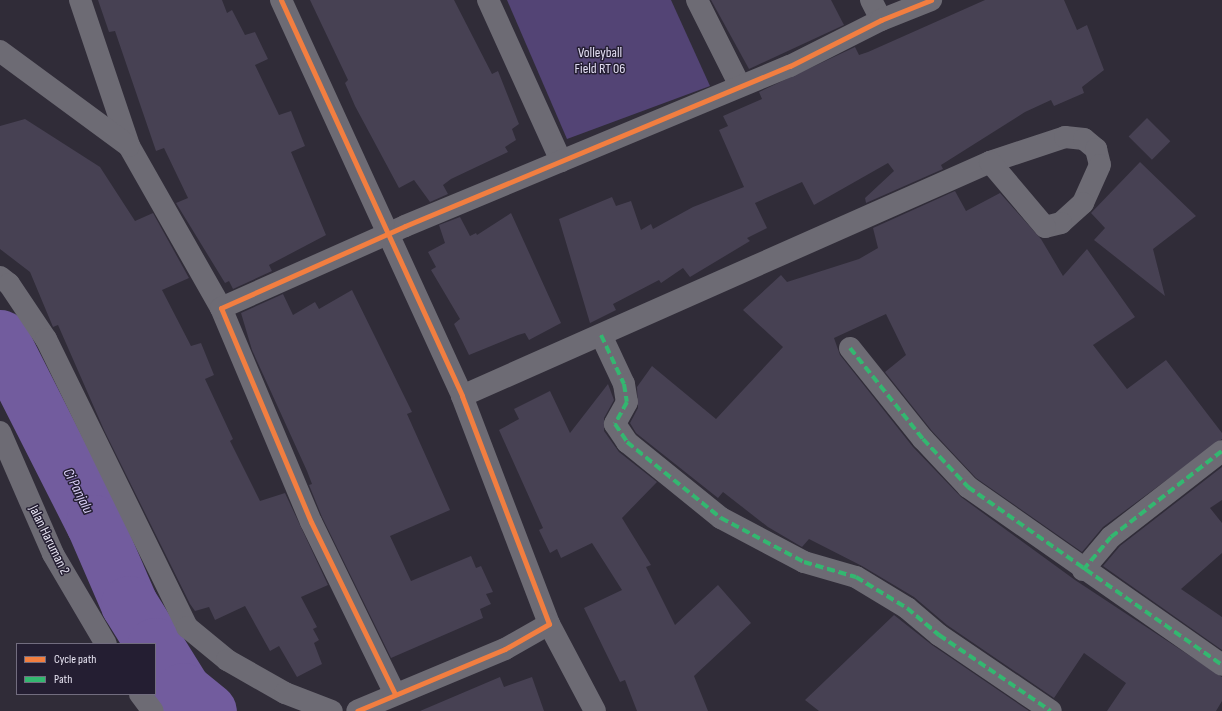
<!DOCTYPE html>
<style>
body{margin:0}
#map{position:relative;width:1222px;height:711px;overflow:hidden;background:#302c38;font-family:"Sofia Sans Condensed",sans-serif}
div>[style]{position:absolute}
.green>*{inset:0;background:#534475}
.river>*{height:57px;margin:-28.5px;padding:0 28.5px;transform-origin:28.5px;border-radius:28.5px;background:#725c9e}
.building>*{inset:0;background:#474153;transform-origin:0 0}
.minor>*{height:22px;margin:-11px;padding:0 11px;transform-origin:11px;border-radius:11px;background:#6d6b74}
.quiet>*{height:4px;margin-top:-2px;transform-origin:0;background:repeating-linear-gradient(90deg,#33b770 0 8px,transparent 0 12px)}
.cycleway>*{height:5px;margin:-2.5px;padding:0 2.5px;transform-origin:2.5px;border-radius:2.5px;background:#f27e40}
span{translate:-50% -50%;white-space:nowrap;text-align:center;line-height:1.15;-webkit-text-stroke:3px #241e32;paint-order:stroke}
.park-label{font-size:14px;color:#e1dcf1}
.street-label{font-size:14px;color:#e7e4f2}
.water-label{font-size:15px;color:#d8cef6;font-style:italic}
.legend{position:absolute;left:16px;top:643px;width:140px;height:52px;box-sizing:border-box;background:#241e32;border:1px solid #726d7f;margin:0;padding:5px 7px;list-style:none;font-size:12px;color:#e7e4f2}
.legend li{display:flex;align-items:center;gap:8px;height:20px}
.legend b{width:20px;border:1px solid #726d7f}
</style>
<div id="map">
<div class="green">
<i style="clip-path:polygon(507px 0,671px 0,710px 86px,567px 139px)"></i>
</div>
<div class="river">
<i style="left:0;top:338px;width:208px;rotate:63.1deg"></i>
<i style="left:94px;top:523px;width:88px;rotate:66.6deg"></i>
<i style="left:129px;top:604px;width:47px;rotate:58deg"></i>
<i style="left:155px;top:646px;width:53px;rotate:58.1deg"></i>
<i style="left:183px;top:691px;width:32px;rotate:39deg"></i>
</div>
<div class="building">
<i style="clip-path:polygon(98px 0,222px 0,227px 13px,232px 10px,245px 35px,255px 32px,268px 59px,255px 65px,279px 115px,291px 111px,305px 146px,291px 152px,326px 235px,269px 265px,272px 271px,233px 289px,229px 281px,225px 283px,176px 203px,188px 198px,164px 148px,156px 151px,115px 31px,109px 32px)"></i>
<i style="clip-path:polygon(310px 0,454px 0,492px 74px,498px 71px,519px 124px,512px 129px,516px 140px,505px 147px,508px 152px,451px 179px,443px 185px,448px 194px,430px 202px,414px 180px,399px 188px,355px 106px,345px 83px,348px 80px)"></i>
<i style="clip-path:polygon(711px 0,831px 0,844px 25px,749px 69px)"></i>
<i style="clip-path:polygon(985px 0,1064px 0,1077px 30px,1087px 25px,1104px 70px,1082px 87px,1084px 93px,1054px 106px,1051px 100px,1025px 112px,941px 165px,943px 169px,866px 203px,865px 198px,894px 171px,888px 163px,814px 205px,802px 182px,755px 203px,767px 228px,747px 238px,750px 241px,690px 277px,683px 268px,661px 283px,659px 280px,613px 304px,616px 310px,590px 323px,559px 219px,612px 197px,616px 206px,631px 201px,641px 230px,651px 224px,653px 229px,693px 207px,744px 187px,719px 130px,728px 126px,723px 116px,762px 99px,759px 92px,855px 47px,859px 55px,868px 52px)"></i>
<i style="left:1147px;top:118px;width:33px;height:26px;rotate:45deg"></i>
<i style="clip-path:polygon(25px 119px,100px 167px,135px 221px,153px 213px,189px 278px,162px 290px,191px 346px,201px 343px,214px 375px,205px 379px,233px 439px,230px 441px,260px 501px,285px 493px,328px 585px,301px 597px,317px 627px,313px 629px,319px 640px,314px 643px,322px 664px,297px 677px,279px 646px,270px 651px,245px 606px,215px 620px,209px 607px,195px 611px,190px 604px,104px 430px,58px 325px,53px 327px,30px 272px,0 249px,0 126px)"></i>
<i style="clip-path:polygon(1140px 162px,1196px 216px,1153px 249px,1165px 296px,1094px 240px,1105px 228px,1091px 213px)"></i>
<i style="clip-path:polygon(955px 191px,966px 211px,1000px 193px,1041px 239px,1063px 276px,1087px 249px,1135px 317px,1093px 345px,1127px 389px,1166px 360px,1222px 433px,1222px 439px,1103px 527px,1082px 552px,976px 478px,932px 431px,885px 372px,906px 355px,886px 314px,834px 338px,840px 355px,913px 447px,961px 497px,1075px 580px,1222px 677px,1222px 701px,1216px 711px,1107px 711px,1126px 683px,1084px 653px,1054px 698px,947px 625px,914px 597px,862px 566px,809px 539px,802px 547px,768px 527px,723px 492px,718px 498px,636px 433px,630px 423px,638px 408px,637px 387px,652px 366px,716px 419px,783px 347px,743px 310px,781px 275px,787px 282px,859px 259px,878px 248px,873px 228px)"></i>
<i style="clip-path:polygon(511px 213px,561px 323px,529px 340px,525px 333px,518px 335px,469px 355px,454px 324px,460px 319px,431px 270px,436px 267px,428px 252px,445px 243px,439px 225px,460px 217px,470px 236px,476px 233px,477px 235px)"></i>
<i style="clip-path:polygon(352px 290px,412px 412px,407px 414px,450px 510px,390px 536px,411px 581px,471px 556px,476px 568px,481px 566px,493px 592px,486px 594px,491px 604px,480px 609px,483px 618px,391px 658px,322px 517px,309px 485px,312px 484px,307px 471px,252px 350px,241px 313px,283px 294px,293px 315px,315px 302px,319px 309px)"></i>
<i style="clip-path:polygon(608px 384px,614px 400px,604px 418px,604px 431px,619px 452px,657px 482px,622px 518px,651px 565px,646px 567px,675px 625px,718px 585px,751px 623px,694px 676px,708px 711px,637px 711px,625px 680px,620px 682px,584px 608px,622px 590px,592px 543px,561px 558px,557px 549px,550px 553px,539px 530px,543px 528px,499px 430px,519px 419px,514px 409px,550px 391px,570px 433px)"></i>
<i style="clip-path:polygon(1222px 467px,1222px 500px,1210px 508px,1222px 523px,1222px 553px,1181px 589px,1222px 617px,1222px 650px,1103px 566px,1120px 546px)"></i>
<i style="clip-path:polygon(894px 615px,932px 645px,1029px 711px,819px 711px,805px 700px)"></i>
<i style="clip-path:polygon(500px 677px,504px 687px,532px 677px,544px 711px,420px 711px)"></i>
</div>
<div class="minor">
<i style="left:80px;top:0;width:154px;rotate:71.4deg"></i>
<i style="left:129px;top:146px;width:186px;rotate:60.4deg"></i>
<i style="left:281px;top:0;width:435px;rotate:65.4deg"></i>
<i style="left:462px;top:396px;width:244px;rotate:69.1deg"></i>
<i style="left:549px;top:624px;width:51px;rotate:150.4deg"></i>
<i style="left:505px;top:649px;width:160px;rotate:157.3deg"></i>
<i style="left:488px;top:0;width:177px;rotate:65.6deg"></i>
<i style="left:697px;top:0;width:96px;rotate:63.4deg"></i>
<i style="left:871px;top:0;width:22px;rotate:63deg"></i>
<i style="left:0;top:51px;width:160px;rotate:36.4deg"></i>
<i style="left:0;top:277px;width:11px;rotate:38deg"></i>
<i style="left:9px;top:284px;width:66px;rotate:56.1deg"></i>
<i style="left:46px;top:339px;width:321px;rotate:63.9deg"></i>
<i style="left:187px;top:627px;width:52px;rotate:39.5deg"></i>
<i style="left:227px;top:660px;width:67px;rotate:29.6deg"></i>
<i style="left:285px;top:693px;width:50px;rotate:21deg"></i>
<i style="left:601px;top:335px;width:54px;rotate:64.9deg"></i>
<i style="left:624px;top:384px;width:18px;rotate:81deg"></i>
<i style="left:627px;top:402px;width:25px;rotate:119deg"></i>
<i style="left:615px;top:424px;width:22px;rotate:56deg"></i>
<i style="left:627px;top:442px;width:121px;rotate:39deg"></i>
<i style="left:721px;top:518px;width:94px;rotate:27.9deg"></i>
<i style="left:804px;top:562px;width:54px;rotate:16.1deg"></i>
<i style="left:856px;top:577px;width:60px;rotate:31.3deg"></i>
<i style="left:907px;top:608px;width:42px;rotate:40.2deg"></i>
<i style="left:939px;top:635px;width:135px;rotate:34.2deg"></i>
<i style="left:850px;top:348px;width:117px;rotate:51.3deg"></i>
<i style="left:923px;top:439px;width:66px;rotate:46.8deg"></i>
<i style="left:968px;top:487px;width:310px;rotate:35deg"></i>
<i style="left:462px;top:396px;width:578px;rotate:-23.9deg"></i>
<i style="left:990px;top:162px;width:79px;rotate:-18.4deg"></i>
<i style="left:1065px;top:137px;width:19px;rotate:6deg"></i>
<i style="left:1084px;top:139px;width:16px;rotate:40deg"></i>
<i style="left:1096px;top:149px;width:16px;rotate:76deg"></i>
<i style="left:1100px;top:165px;width:42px;rotate:114.1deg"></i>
<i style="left:1083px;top:203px;width:30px;rotate:138deg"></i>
<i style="left:1061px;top:223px;width:16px;rotate:166deg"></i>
<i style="left:1045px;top:227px;width:85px;rotate:-130.2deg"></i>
<i style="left:0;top:432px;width:133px;rotate:66.5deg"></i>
<i style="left:53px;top:554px;width:104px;rotate:59.5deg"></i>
<i style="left:1083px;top:570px;width:43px;rotate:-49.7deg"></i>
<i style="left:1111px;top:537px;width:140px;rotate:-37.8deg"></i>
<i style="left:549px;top:624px;width:98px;rotate:62.1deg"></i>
<i style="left:140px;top:694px;width:21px;rotate:53deg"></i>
<i style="left:395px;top:694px;width:191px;rotate:-116deg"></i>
<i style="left:311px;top:522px;width:232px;rotate:-112.8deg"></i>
<i style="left:221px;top:308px;width:201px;rotate:-24deg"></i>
<i style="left:405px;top:226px;width:417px;rotate:-22.6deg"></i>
<i style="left:790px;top:66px;width:102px;rotate:-26.8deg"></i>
<i style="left:881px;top:20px;width:54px;rotate:-21.8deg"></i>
</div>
<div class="quiet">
<i style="left:601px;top:335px;width:54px;rotate:64.9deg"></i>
<i style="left:624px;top:384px;width:18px;rotate:81deg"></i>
<i style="left:627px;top:402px;width:25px;rotate:119deg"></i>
<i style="left:615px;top:424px;width:22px;rotate:56deg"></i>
<i style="left:627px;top:442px;width:121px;rotate:39deg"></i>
<i style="left:721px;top:518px;width:94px;rotate:27.9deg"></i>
<i style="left:804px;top:562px;width:54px;rotate:16.1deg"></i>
<i style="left:856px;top:577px;width:60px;rotate:31.3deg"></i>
<i style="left:907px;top:608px;width:42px;rotate:40.2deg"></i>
<i style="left:939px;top:635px;width:135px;rotate:34.2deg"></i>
<i style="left:850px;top:348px;width:117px;rotate:51.3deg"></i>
<i style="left:923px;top:439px;width:66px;rotate:46.8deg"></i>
<i style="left:968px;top:487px;width:310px;rotate:35deg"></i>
<i style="left:1083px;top:570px;width:43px;rotate:-49.7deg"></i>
<i style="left:1111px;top:537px;width:140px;rotate:-37.8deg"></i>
</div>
<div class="cycleway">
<i style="left:281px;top:0;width:435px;rotate:65.4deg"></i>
<i style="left:462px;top:396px;width:244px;rotate:69.1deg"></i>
<i style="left:549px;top:624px;width:51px;rotate:150.4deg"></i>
<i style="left:505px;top:649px;width:160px;rotate:157.3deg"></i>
<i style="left:395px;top:694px;width:191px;rotate:-116deg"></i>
<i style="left:311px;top:522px;width:232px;rotate:-112.8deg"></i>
<i style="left:221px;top:308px;width:201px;rotate:-24deg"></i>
<i style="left:405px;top:226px;width:417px;rotate:-22.6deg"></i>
<i style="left:790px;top:66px;width:102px;rotate:-26.8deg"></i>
<i style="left:881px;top:20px;width:54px;rotate:-21.8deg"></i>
</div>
<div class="park-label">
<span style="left:600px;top:61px">Volleyball<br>Field RT 06</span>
</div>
<div class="street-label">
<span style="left:49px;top:540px;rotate:64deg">Jalan Haruman 2</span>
</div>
<div class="water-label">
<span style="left:78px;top:491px;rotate:63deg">Ci Panjalu</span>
</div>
<ul class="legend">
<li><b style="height:5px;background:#f27e40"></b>Cycle path</li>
<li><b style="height:5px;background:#33b770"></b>Path</li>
</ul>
</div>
